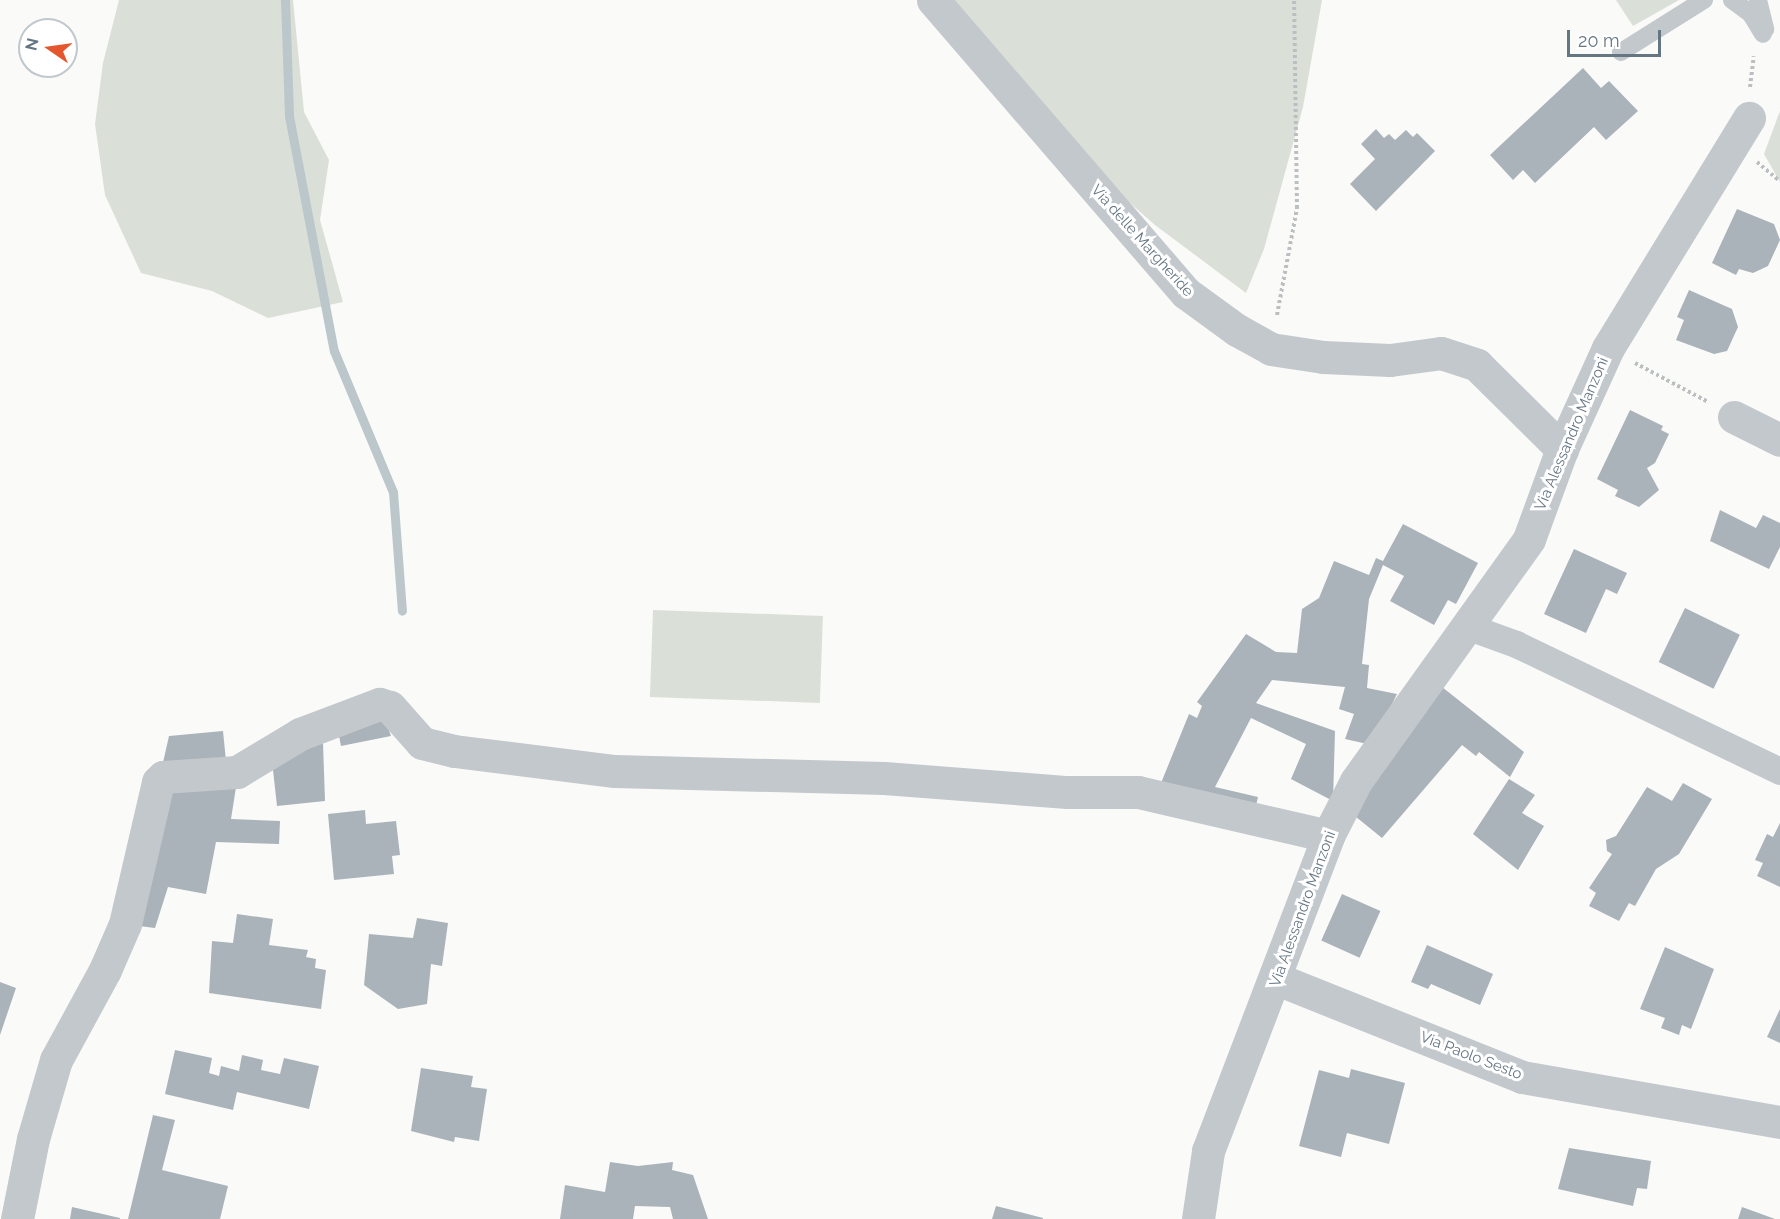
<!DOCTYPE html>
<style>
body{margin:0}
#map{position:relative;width:1780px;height:1219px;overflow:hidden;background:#fafaf8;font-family:Raleway,sans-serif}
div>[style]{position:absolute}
.green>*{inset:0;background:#dadfd7;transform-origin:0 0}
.stream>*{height:9px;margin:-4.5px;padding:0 4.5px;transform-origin:4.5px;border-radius:4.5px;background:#bbc7cb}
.building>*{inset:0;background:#aab3b9;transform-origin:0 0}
.path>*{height:4px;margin-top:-2px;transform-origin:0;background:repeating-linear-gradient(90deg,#bbbfc2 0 3px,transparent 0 6px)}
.service>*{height:18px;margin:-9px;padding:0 9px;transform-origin:9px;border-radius:9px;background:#c3c8cc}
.pedestrian>*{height:27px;margin:-13.5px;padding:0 13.5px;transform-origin:13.5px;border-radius:13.5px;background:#c3c8cc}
.minor>*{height:33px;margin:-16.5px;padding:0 16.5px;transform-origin:16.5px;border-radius:16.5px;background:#c3c8cc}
span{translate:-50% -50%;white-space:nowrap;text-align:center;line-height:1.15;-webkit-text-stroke:6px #fff;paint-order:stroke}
.street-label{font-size:15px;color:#657683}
.north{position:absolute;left:18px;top:18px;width:60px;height:60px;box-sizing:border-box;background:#fff;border:2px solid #c1c8cd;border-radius:50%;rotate:283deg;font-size:16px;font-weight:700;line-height:24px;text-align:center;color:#657683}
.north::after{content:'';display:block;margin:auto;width:21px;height:27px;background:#e4572e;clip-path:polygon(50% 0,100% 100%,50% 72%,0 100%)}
.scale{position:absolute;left:1567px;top:30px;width:94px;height:27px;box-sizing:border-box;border:3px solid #657683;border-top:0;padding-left:8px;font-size:18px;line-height:21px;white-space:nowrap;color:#657683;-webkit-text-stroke:4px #fff;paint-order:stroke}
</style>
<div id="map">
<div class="green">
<i style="clip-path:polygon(119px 0,293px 0,304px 112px,329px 160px,320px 220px,343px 302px,268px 318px,212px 291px,141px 273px,105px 195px,95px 124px,103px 63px)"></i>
<i style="clip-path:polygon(947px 0,1322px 0,1303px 107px,1264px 249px,1246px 293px,1155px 225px,1097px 174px)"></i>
<i style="clip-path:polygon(1616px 0,1679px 0,1633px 26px)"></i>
<i style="clip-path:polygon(1780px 111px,1780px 182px,1764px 154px)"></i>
<i style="left:653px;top:610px;width:170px;height:87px;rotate:2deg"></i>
</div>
<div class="stream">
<i style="left:285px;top:0;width:116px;rotate:88deg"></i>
<i style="left:289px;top:116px;width:239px;rotate:79.2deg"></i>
<i style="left:334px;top:351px;width:153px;rotate:67.3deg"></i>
<i style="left:393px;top:492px;width:119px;rotate:85.7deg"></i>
</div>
<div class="building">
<i style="clip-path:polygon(1583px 68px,1601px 88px,1609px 81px,1638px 111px,1606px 140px,1594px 127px,1535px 183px,1523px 170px,1513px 180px,1490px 155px)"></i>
<i style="clip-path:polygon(1376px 129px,1384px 138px,1389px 134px,1395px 140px,1406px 130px,1413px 137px,1417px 133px,1435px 151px,1376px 211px,1350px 184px,1375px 159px,1361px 144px)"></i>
<i style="clip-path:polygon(1737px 209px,1774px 224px,1780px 240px,1768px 266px,1753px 273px,1739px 269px,1736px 275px,1712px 263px)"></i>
<i style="clip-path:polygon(1689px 290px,1732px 309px,1738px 327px,1727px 351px,1714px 354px,1676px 340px,1684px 320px,1677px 317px)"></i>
<i style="clip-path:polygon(1630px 410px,1663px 426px,1661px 430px,1669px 434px,1655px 463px,1647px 468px,1659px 490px,1639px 507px,1615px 496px,1618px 490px,1597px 479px)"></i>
<i style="clip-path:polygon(1720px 510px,1756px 528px,1763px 515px,1780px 523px,1780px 547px,1769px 569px,1710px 541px)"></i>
<i style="clip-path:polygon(1403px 524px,1478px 563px,1456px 604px,1448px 600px,1434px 625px,1390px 601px,1404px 576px,1383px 565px,1369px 599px,1362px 664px,1369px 665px,1367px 688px,1397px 694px,1372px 745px,1345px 739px,1354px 714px,1339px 709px,1345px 687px,1272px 680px,1256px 703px,1335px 731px,1333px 801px,1291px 779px,1306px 744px,1251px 718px,1215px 787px,1258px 797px,1254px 814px,1159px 788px,1189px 714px,1197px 718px,1202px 706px,1197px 702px,1246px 634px,1276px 652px,1297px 653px,1302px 609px,1319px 598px,1334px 561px,1369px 575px,1376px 558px,1383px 561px)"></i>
<i style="clip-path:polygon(1574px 549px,1627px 573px,1617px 594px,1606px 589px,1586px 633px,1544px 614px)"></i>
<i style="left:1685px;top:608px;width:61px;height:60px;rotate:26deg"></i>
<i style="clip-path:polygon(1442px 687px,1524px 752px,1510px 777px,1479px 752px,1476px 756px,1462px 745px,1382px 838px,1350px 812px)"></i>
<i style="clip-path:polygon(383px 714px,391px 736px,341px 746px,339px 736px)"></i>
<i style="clip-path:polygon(223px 731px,226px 761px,162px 767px,169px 736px)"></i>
<i style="clip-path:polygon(323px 743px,325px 801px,277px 806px,272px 761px)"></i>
<i style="clip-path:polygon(1509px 779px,1535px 795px,1522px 813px,1544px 826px,1518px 870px,1473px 834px)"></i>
<i style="clip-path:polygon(237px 781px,231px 819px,280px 821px,279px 844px,216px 842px,206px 894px,168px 887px,155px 928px,131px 925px,165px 788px)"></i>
<i style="clip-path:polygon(1683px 783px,1712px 799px,1679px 854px,1656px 869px,1635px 906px,1629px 903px,1619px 921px,1589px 906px,1596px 893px,1589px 888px,1612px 854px,1607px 851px,1606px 840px,1616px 836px,1647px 787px,1672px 801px)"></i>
<i style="clip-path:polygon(365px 810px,366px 824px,396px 821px,400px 855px,392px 856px,394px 874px,334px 880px,328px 814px)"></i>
<i style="clip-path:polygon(1780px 823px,1780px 887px,1757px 876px,1763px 863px,1755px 860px,1767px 834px,1773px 837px)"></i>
<i style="left:1342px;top:894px;width:42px;height:51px;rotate:24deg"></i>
<i style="clip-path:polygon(237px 914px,273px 919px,269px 945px,308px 950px,306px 957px,316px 959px,315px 968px,326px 970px,321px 1009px,209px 993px,212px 941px,233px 943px)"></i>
<i style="clip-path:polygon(417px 918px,448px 923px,442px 966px,431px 964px,427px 1004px,398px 1009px,364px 985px,369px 934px,413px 938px)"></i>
<i style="clip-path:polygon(1427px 945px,1493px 974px,1480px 1005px,1431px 984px,1428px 989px,1411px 982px)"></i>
<i style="clip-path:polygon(1665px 947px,1714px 969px,1691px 1029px,1682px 1025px,1679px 1035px,1661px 1028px,1665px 1018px,1640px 1009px)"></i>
<i style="clip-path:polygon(0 982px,16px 988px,0 1035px)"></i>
<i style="clip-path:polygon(1780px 1009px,1780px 1043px,1767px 1037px)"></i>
<i style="clip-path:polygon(175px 1050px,212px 1058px,209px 1073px,219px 1076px,221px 1066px,239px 1071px,242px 1055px,263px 1060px,261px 1070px,280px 1074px,284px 1058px,319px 1066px,309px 1109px,237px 1092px,233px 1110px,165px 1094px)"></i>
<i style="clip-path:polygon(421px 1068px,473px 1076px,471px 1087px,487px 1089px,479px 1141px,455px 1137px,454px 1142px,411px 1131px)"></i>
<i style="clip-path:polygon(1351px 1069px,1405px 1083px,1389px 1144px,1347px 1133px,1341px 1157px,1299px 1146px,1319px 1070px,1349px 1078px)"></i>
<i style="clip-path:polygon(153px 1115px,175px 1120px,162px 1170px,228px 1186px,220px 1219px,128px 1219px)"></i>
<i style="clip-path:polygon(1569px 1148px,1651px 1161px,1647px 1189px,1637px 1188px,1633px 1206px,1558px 1189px)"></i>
<i style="clip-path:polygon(610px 1162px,638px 1166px,673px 1162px,672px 1170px,693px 1175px,708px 1219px,673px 1219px,670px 1207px,635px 1206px,633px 1219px,560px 1219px,565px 1185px,605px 1192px)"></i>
<i style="clip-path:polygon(996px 1206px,1043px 1218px,1043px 1219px,992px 1219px)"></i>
<i style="clip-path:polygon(72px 1207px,120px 1218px,120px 1219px,70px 1219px)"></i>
<i style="clip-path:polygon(1742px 1207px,1775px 1219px,1738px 1219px)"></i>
</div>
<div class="path">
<i style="left:1750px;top:87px;width:31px;rotate:-83deg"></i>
<i style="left:1757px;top:162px;width:30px;rotate:40deg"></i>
<i style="left:1277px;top:315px;width:109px;rotate:-79.4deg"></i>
<i style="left:1297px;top:208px;width:208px;rotate:-90.8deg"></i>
<i style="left:1635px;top:363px;width:83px;rotate:28.1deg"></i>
</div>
<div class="service">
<i style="left:1732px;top:0;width:24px;rotate:36deg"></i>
<i style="left:1751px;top:14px;width:23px;rotate:59deg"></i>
<i style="left:1758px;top:0;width:30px;rotate:76deg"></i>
<i style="left:1621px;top:52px;width:98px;rotate:-32.1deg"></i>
</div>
<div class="pedestrian">
<i style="left:1469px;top:627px;width:50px;rotate:19.9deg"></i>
<i style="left:1516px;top:644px;width:293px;rotate:25.7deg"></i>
</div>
<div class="minor">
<i style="left:933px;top:0;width:387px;rotate:49.2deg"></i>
<i style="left:1186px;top:293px;width:63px;rotate:36deg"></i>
<i style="left:1237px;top:330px;width:39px;rotate:29deg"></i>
<i style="left:1271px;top:349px;width:53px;rotate:8.7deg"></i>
<i style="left:1323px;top:357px;width:67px;rotate:2.6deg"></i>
<i style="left:1390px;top:360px;width:51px;rotate:-7.8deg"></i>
<i style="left:1441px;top:353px;width:38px;rotate:18deg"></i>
<i style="left:1477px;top:365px;width:120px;rotate:44.7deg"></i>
<i style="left:1734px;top:417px;width:51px;rotate:26.6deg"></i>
<i style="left:1277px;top:979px;width:264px;rotate:21.8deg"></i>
<i style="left:1522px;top:1077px;width:262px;rotate:9.9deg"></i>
<i style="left:17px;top:1219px;width:82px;rotate:-78.7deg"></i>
<i style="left:33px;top:1139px;width:82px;rotate:-73.8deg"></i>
<i style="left:56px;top:1060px;width:102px;rotate:-61.4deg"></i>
<i style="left:105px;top:970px;width:50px;rotate:-66.5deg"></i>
<i style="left:125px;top:924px;width:146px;rotate:-76.9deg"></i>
<i style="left:158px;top:782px;width:7px;rotate:-45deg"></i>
<i style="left:163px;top:777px;width:74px;rotate:-3.9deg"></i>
<i style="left:237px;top:772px;width:74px;rotate:-31.1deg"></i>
<i style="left:300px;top:734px;width:85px;rotate:-20.8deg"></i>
<i style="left:379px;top:704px;width:11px;rotate:15deg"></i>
<i style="left:390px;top:707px;width:48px;rotate:48.4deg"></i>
<i style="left:422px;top:743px;width:33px;rotate:14deg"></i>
<i style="left:454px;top:751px;width:162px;rotate:7.1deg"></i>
<i style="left:615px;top:771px;width:269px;rotate:1.5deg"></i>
<i style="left:884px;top:778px;width:184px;rotate:4.4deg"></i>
<i style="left:1067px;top:792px;width:71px"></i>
<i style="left:1138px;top:792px;width:195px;rotate:13deg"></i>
<i style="left:1198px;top:1219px;width:69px;rotate:-81.6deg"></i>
<i style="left:1208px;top:1151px;width:337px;rotate:-69.1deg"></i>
<i style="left:1328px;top:836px;width:62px;rotate:-63deg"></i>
<i style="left:1356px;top:781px;width:297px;rotate:-54.4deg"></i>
<i style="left:1529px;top:539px;width:96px;rotate:-69.9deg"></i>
<i style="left:1562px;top:449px;width:111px;rotate:-65.5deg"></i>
<i style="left:1608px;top:348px;width:270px;rotate:-58.5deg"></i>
</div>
<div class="street-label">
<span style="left:1142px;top:241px;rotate:48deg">Via delle Margheride</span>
<span style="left:1572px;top:434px;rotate:-67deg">Via Alessandro Manzoni</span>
<span style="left:1303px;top:909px;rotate:-70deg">Via Alessandro Manzoni</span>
<span style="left:1471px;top:1056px;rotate:21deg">Via Paolo Sesto</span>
</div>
<div class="north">N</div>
<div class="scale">20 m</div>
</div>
